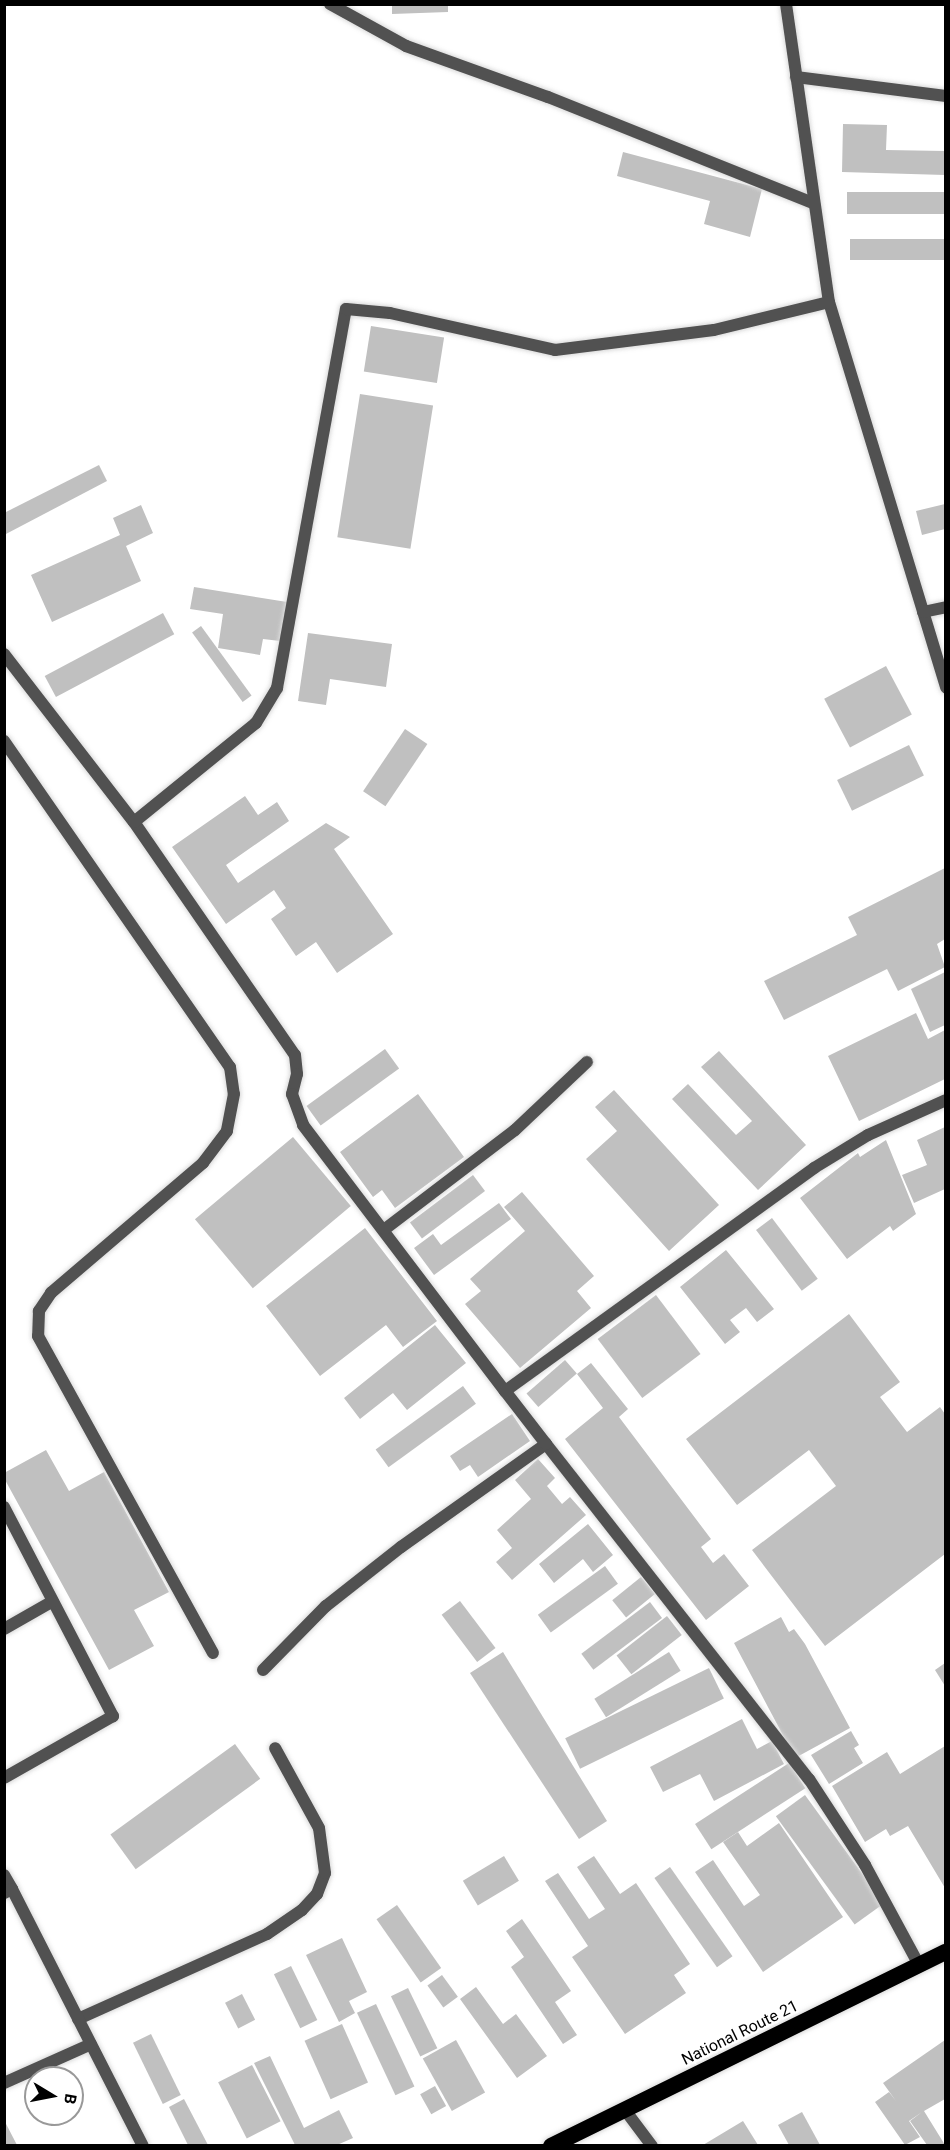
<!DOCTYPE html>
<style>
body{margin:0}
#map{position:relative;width:950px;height:2150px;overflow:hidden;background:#fff;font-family:Roboto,sans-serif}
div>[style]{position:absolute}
.building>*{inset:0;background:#c0c0c0;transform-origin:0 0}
.roads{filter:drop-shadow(0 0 2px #dbdbdb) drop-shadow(0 0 2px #dbdbdb)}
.service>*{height:12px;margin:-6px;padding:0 6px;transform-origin:6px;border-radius:6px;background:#515151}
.minor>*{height:12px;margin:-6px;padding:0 6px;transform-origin:6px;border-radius:6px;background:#515151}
.trunk>*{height:16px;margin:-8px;padding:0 8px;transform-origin:8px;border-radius:8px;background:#000}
span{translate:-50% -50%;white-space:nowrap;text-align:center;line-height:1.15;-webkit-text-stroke:4.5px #fff;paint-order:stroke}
.street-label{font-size:16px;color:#000}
.frame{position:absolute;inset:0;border:6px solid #000;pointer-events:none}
.north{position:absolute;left:24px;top:2066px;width:60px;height:60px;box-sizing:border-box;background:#fff;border:2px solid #999;border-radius:50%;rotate:100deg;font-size:16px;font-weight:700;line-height:24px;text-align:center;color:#000}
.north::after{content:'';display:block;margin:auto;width:21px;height:27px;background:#000;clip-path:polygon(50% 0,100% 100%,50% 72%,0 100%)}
</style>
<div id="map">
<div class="building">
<i style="clip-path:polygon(392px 4px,448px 4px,448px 12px,392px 14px)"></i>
<i style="clip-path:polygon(843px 124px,887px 125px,886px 150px,945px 151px,945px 175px,842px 172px)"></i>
<i style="clip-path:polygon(623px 152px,762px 189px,750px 237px,704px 224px,710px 201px,617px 176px)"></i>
<i style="left:945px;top:192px;width:22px;height:98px;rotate:90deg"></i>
<i style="left:945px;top:239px;width:21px;height:95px;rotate:90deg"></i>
<i style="left:371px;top:326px;width:74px;height:46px;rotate:9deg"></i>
<i style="left:360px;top:394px;width:74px;height:145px;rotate:9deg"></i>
<i style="clip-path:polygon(99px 465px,107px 481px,4px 535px,4px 513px)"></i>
<i style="clip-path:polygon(945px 504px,945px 529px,922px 535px,916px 511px)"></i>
<i style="clip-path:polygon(141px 505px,153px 533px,126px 546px,141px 581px,52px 622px,31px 575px,120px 535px,113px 518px)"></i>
<i style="clip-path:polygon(194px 587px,287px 602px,280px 641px,263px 639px,260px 655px,218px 648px,223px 614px,190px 609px)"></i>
<i style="left:163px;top:613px;width:24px;height:134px;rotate:62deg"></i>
<i style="left:201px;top:626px;width:86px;height:11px;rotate:54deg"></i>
<i style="clip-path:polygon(308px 633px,392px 644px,386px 687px,330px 679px,326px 705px,298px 701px)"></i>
<i style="left:886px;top:666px;width:55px;height:70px;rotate:62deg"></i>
<i style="left:405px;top:729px;width:27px;height:75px;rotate:34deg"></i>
<i style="left:909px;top:745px;width:34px;height:80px;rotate:64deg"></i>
<i style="clip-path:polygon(245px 796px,258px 815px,277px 802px,289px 821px,226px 865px,238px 883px,326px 823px,350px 837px,334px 849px,393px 934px,337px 973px,316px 942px,296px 956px,271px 919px,286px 908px,274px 890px,226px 924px,172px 847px)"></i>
<i style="clip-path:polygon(945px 868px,945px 939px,937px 944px,945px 967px,898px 991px,887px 969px,784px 1020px,764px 981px,857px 935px,848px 917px)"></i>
<i style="clip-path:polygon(945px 972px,945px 1025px,930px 1032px,911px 989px)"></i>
<i style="clip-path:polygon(916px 1013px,928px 1039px,945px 1030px,945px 1079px,859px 1121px,828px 1056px)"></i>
<i style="left:385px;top:1049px;width:24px;height:97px;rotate:54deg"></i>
<i style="clip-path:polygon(719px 1051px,806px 1145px,758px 1190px,672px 1099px,688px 1084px,736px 1135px,752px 1121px,701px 1067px)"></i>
<i style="clip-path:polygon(614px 1090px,719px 1205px,669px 1251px,586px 1159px,617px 1131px,595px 1107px)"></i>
<i style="clip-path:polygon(418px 1094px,464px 1157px,395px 1208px,382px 1190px,373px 1197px,340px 1152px)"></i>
<i style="clip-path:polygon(945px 1127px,945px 1189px,914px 1203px,902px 1175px,927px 1165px,917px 1140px)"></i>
<i style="left:293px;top:1137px;width:90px;height:128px;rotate:50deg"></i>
<i style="clip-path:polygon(886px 1140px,916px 1214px,893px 1231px,890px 1226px,847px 1259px,800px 1198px,858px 1153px,860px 1157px)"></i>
<i style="left:473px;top:1175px;width:20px;height:79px;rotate:53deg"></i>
<i style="clip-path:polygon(522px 1192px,594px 1276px,577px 1291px,591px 1308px,520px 1368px,465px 1304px,481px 1291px,470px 1279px,525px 1231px,504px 1207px)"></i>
<i style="clip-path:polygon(499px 1203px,511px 1219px,434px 1275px,414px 1248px,433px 1234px,441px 1245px)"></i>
<i style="left:772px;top:1218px;width:76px;height:20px;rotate:53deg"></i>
<i style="clip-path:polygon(365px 1228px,437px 1321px,403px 1347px,386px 1325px,320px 1376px,266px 1306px)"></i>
<i style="clip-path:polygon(726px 1250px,774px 1309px,757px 1322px,746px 1308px,730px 1320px,740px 1332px,725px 1344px,680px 1287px)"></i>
<i style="left:656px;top:1295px;width:74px;height:73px;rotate:53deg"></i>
<i style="clip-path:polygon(849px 1314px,900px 1382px,880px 1397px,907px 1432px,940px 1407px,945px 1414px,945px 1554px,825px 1646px,752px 1550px,836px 1486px,809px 1450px,737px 1505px,686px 1439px)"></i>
<i style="clip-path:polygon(435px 1325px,466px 1363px,407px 1410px,393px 1393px,360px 1419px,344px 1398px)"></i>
<i style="left:565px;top:1360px;width:18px;height:51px;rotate:49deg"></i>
<i style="clip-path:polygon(591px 1363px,628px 1409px,619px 1417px,711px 1539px,701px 1547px,713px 1563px,724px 1554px,749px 1586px,706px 1620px,565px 1439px,603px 1408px,577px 1374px)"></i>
<i style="left:463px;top:1386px;width:22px;height:108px;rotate:54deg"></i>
<i style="clip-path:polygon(512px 1414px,530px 1441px,478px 1477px,470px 1465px,460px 1471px,450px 1456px)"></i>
<i style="clip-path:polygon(46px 1450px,69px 1491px,104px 1472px,169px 1592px,134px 1610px,154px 1646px,109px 1670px,4px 1478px,4px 1473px)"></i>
<i style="clip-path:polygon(538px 1459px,555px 1478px,547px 1486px,562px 1504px,570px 1497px,586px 1515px,512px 1580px,496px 1562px,512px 1548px,497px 1530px,531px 1499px,515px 1480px)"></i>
<i style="clip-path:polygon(588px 1524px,613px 1555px,593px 1572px,583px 1559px,554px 1583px,539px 1564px)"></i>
<i style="left:605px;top:1566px;width:22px;height:83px;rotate:54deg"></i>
<i style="left:641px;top:1577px;width:22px;height:37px;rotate:51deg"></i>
<i style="left:460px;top:1601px;width:59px;height:23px;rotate:53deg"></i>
<i style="left:650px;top:1602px;width:20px;height:86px;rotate:53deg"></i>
<i style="left:667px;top:1616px;width:24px;height:64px;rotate:52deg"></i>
<i style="clip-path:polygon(781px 1617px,789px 1632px,794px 1629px,805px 1644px,850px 1728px,795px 1758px,734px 1643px)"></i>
<i style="clip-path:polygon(503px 1652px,607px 1821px,579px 1839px,470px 1673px)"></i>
<i style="left:669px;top:1652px;width:22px;height:88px;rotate:58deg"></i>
<i style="clip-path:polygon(945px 1663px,945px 1686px,935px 1670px)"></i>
<i style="left:709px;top:1668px;width:34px;height:160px;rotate:64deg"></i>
<i style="clip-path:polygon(742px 1719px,757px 1749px,772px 1741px,784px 1764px,714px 1801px,700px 1774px,663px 1792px,650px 1767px)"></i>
<i style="clip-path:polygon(851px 1731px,859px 1745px,854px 1748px,863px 1763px,829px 1784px,811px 1755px)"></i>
<i style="left:235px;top:1744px;width:43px;height:154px;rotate:54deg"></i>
<i style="clip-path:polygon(945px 1746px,945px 1888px,908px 1826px,890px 1836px,886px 1829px,865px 1842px,832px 1786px,887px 1752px,900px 1774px)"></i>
<i style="left:789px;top:1763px;width:30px;height:112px;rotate:57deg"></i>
<i style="left:805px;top:1795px;width:134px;height:36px;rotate:54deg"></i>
<i style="clip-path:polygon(779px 1823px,843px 1917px,763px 1972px,695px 1872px,713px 1860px,744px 1906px,760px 1895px,723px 1842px,738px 1832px,747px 1846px)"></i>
<i style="left:504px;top:1856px;width:29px;height:48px;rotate:59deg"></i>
<i style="clip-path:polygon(594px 1856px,620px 1894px,636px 1883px,690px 1964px,674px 1975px,686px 1993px,625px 2034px,572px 1957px,588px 1946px,545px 1881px,558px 1873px,589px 1919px,605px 1909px,577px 1867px)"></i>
<i style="left:670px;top:1867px;width:109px;height:19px;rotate:55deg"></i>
<i style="left:397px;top:1905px;width:77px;height:25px;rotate:55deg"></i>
<i style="clip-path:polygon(522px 1919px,571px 1991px,555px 2002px,577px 2035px,563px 2044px,511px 1967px,524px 1957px,506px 1931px)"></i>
<i style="clip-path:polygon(342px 1938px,367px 1992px,349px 2001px,355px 2013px,339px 2022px,306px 1955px)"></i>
<i style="left:291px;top:1966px;width:60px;height:19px;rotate:64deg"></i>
<i style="left:442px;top:1975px;width:27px;height:18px;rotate:54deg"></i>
<i style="clip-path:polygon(476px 1987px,503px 2024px,516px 2014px,547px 2056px,517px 2078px,460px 1999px)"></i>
<i style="left:408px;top:1988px;width:67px;height:19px;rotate:64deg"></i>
<i style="left:242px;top:1994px;width:29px;height:19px;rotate:63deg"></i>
<i style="left:376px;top:2004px;width:91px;height:21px;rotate:65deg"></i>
<i style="left:342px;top:2024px;width:64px;height:41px;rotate:66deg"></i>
<i style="left:151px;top:2034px;width:68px;height:20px;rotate:64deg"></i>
<i style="left:456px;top:2040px;width:60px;height:38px;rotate:61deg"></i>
<i style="clip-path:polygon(945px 2040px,945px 2099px,924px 2111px,945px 2145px,927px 2145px,910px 2121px,922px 2112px,909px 2121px,920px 2137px,905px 2145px,875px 2102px,889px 2092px,896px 2101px,883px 2083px)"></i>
<i style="clip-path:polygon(270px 2056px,304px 2128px,339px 2110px,353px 2138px,337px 2145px,295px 2145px,254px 2063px)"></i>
<i style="left:252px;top:2065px;width:63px;height:38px;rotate:63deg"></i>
<i style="left:435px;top:2086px;width:23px;height:17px;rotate:61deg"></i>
<i style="clip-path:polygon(184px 2099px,208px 2145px,188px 2145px,169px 2107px)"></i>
<i style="clip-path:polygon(802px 2112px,820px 2145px,789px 2145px,778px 2125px)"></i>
<i style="clip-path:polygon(4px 2120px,17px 2145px,4px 2145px)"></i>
<i style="clip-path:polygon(743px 2121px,758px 2145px,703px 2145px)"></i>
</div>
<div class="roads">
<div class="service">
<i style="left:796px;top:77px;width:151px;rotate:7.2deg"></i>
<i style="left:4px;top:741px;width:397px;rotate:55.3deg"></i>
<i style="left:230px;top:1067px;width:27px;rotate:82deg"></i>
<i style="left:234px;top:1094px;width:38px;rotate:101deg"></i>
<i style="left:227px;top:1131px;width:40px;rotate:127deg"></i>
<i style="left:203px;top:1163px;width:200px;rotate:139.5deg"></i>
<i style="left:51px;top:1293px;width:22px;rotate:124deg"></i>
<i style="left:39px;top:1311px;width:25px;rotate:92deg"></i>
<i style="left:38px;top:1336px;width:362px;rotate:61.1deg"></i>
<i style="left:4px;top:1507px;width:236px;rotate:62.5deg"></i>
<i style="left:113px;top:1716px;width:125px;rotate:150.4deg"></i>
<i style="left:4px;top:1629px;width:56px;rotate:-29.7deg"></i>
<i style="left:4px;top:1875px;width:16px;rotate:60deg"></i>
<i style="left:12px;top:1889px;width:9px;rotate:153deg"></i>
<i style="left:78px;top:2019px;width:207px;rotate:-24.2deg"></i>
<i style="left:267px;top:1934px;width:42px;rotate:-34.4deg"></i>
<i style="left:302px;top:1910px;width:22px;rotate:-47deg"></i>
<i style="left:317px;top:1894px;width:22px;rotate:-69deg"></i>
<i style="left:325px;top:1873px;width:45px;rotate:-97.6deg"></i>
<i style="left:319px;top:1828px;width:91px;rotate:-118.8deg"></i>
</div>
<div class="minor">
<i style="left:330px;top:4px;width:87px;rotate:28.9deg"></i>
<i style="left:406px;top:46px;width:151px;rotate:19.8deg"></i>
<i style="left:548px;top:97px;width:285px;rotate:21.8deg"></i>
<i style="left:786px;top:4px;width:301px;rotate:81.8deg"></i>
<i style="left:829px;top:302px;width:403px;rotate:73.1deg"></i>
<i style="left:923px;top:612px;width:24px;rotate:-12deg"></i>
<i style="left:4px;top:654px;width:212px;rotate:52.3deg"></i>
<i style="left:134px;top:822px;width:283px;rotate:55.4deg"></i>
<i style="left:295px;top:1055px;width:19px;rotate:84deg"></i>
<i style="left:297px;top:1074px;width:21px;rotate:104deg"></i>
<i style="left:292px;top:1094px;width:33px;rotate:70deg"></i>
<i style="left:303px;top:1125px;width:334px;rotate:52.8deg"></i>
<i style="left:134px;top:822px;width:157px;rotate:-39.1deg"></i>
<i style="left:256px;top:723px;width:41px;rotate:-59deg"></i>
<i style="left:277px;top:688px;width:385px;rotate:-79.7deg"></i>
<i style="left:346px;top:309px;width:44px;rotate:5.2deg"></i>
<i style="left:390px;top:313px;width:169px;rotate:12.6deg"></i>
<i style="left:555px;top:350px;width:160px;rotate:-7.2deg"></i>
<i style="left:714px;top:330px;width:118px;rotate:-13.7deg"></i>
<i style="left:385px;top:1229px;width:163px;rotate:-37.3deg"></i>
<i style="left:515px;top:1130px;width:99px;rotate:-43.4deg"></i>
<i style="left:546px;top:1444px;width:426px;rotate:51.9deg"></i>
<i style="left:809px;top:1779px;width:103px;rotate:56.9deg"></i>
<i style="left:865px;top:1865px;width:114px;rotate:61.6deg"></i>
<i style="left:263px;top:1670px;width:90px;rotate:-45.5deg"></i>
<i style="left:326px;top:1606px;width:95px;rotate:-38.2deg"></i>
<i style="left:401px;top:1547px;width:178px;rotate:-35.4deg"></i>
<i style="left:546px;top:1444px;width:67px;rotate:-127.7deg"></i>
<i style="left:505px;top:1391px;width:381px;rotate:-35.8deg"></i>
<i style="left:814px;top:1168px;width:63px;rotate:-31.4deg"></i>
<i style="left:868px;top:1135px;width:85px;rotate:-24.2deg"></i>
<i style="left:12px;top:1889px;width:288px;rotate:63deg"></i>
<i style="left:4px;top:2083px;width:95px;rotate:-24.1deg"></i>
<i style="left:625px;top:2110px;width:45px;rotate:53.1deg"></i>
</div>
<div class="trunk">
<i style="left:551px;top:2146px;width:440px;rotate:-26.2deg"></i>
</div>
</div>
<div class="street-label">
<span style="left:740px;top:2033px;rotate:-26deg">National Route 21</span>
</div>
<div class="frame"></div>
<div class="north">B</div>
</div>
